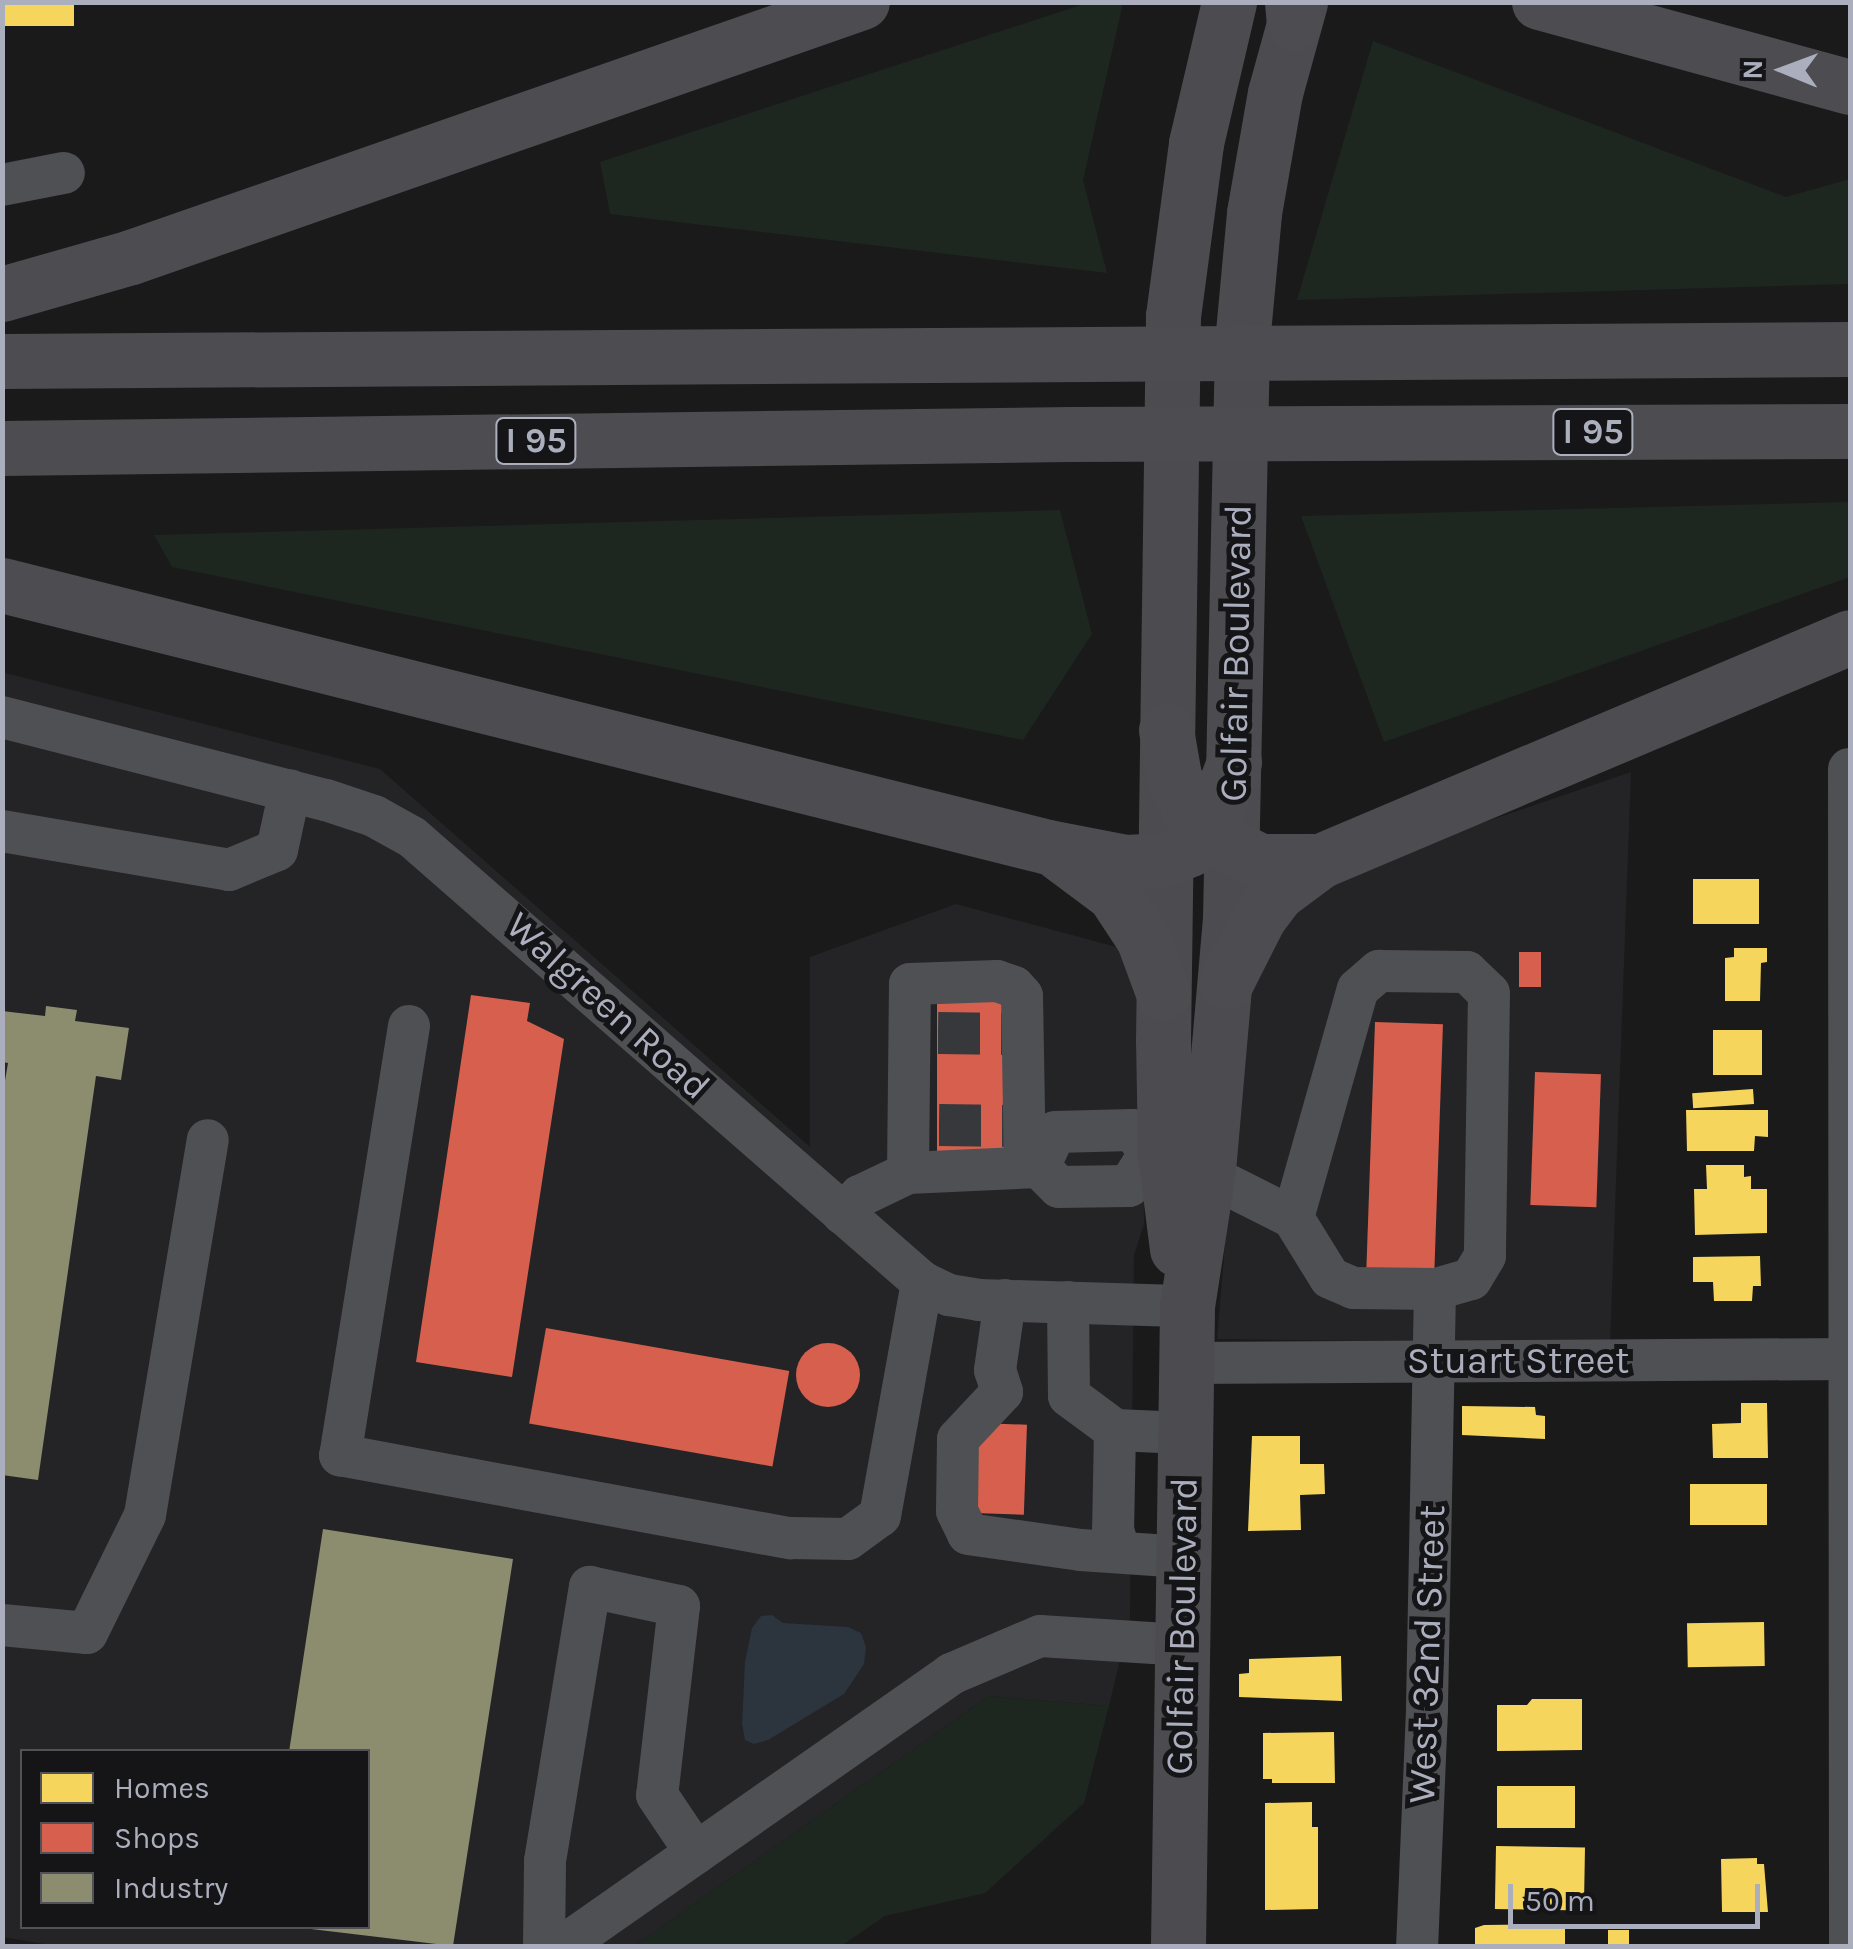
<!DOCTYPE html>
<style>
body{margin:0}
#map{position:relative;width:1853px;height:1949px;overflow:hidden;background:#1a1a1b;font-family:Karla,sans-serif}
div>[style]{position:absolute}
.built>*{inset:0;background:#242427}
.green>*{inset:0;background:#1e2620}
.water>*{inset:0;background:#2c343e}
.homes>*{inset:0;background:#f6d55c;transform-origin:0 0}
.shops>*{inset:0;background:#d6604d;transform-origin:0 0}
.round{border-radius:50%}
.industry>*{inset:0;background:#8c8c6e}
.minor-tunnel>*{height:42px;margin-top:-21px;transform-origin:0;background:repeating-linear-gradient(90deg,#37383b 0 42px,transparent 0 63px)}
.minor>*{height:42px;margin:-21px;padding:0 21px;transform-origin:21px;border-radius:21px;background:#4f5054}
.major>*{height:55px;margin:-27.5px;padding:0 27.5px;transform-origin:27.5px;border-radius:27.5px;background:#4c4c50}
.highway>*{height:55px;margin:-27.5px;padding:0 27.5px;transform-origin:27.5px;border-radius:27.5px;background:#4c4c51}
span{translate:-50% -50%;white-space:nowrap;text-align:center;line-height:1.15;-webkit-text-stroke:10px #151417;paint-order:stroke}
.shield-label span{padding:2px 8px;background:#151417;border:2px solid;border-radius:8px;-webkit-text-stroke-width:0}
.shield-label{font-size:35px;color:#abaebd;font-weight:700}
.street-label{font-size:38px;color:#abaebd}
.frame{position:absolute;inset:0;border:5px solid #abaebd;pointer-events:none}
.legend{position:absolute;left:20px;top:1749px;width:350px;height:180px;box-sizing:border-box;background:#151417;border:2px solid #515259;margin:0;padding:12px 18px;list-style:none;font-size:30px;color:#abaebd}
.legend li{display:flex;align-items:center;gap:20px;height:50px}
.legend b{width:50px;border:2px solid #515259}
.north{position:absolute;left:1733px;top:20px;width:100px;height:100px;-webkit-text-stroke:8px #151417;paint-order:stroke;rotate:271deg;font-size:28px;font-weight:700;line-height:40px;text-align:center;color:#abaebd}
.north::after{content:'';display:block;margin:auto;width:35px;height:45px;background:#abaebd;clip-path:polygon(50% 0,100% 100%,50% 72%,0 100%)}
.scale{position:absolute;left:1508px;top:1884px;width:252px;height:45px;box-sizing:border-box;border:5px solid #abaebd;border-top:0;padding-left:12px;font-size:30px;line-height:35px;white-space:nowrap;color:#abaebd;-webkit-text-stroke:8px #151417;paint-order:stroke}
</style>
<div id="map">
<div class="built">
<i style="clip-path:polygon(evenodd,2px 672px,380px 769px,810px 1147px,810px 957px,956px 904px,1135px 952px,1142px 1013px,1144px 1224px,1134px 1255px,1130px 1618px,1109px 1706px,989px 1696px,634px 1946px,56px 1946px,3px 1937px,2px 672px,22px 1752px,368px 1752px,368px 1926px,22px 1926px,22px 1752px)"></i>
<i style="clip-path:polygon(1631px 772px,1610px 1344px,1217px 1339px,1246px 993px,1273px 921px,1342px 871px)"></i>
</div>
<div class="green">
<i style="clip-path:polygon(1087px 3px,1123px 3px,1083px 180px,1107px 273px,610px 214px,600px 162px)"></i>
<i style="clip-path:polygon(1373px 41px,1786px 197px,1850px 179px,1850px 284px,1297px 300px)"></i>
<i style="clip-path:polygon(1850px 502px,1850px 577px,1384px 742px,1301px 516px)"></i>
<i style="clip-path:polygon(1060px 510px,1092px 634px,1023px 740px,172px 567px,154px 535px)"></i>
<i style="clip-path:polygon(989px 1696px,1109px 1706px,1084px 1803px,985px 1893px,885px 1916px,841px 1946px,634px 1946px)"></i>
</div>
<div class="water">
<i style="clip-path:polygon(772px 1615px,783px 1623px,848px 1627px,861px 1633px,866px 1647px,864px 1664px,844px 1694px,768px 1740px,754px 1744px,745px 1740px,742px 1724px,745px 1662px,752px 1628px,761px 1616px)"></i>
</div>
<div class="homes">
<i style="left:4px;top:2px;width:70px;height:24px"></i>
<i style="left:1693px;top:879px;width:66px;height:45px"></i>
<i style="clip-path:polygon(1734px 948px,1767px 948px,1767px 962px,1761px 963px,1760px 1001px,1725px 1001px,1725px 958px,1734px 957px)"></i>
<i style="left:1762px;top:1030px;width:45px;height:49px;rotate:90deg"></i>
<i style="left:1753px;top:1089px;width:15px;height:61px;rotate:86deg"></i>
<i style="clip-path:polygon(1686px 1110px,1768px 1110px,1768px 1137px,1755px 1136px,1754px 1151px,1687px 1151px)"></i>
<i style="clip-path:polygon(1706px 1165px,1744px 1165px,1744px 1177px,1751px 1176px,1751px 1189px,1767px 1189px,1767px 1233px,1695px 1235px,1694px 1189px,1707px 1189px)"></i>
<i style="clip-path:polygon(1760px 1256px,1761px 1286px,1753px 1286px,1752px 1301px,1714px 1301px,1713px 1282px,1693px 1282px,1693px 1257px)"></i>
<i style="clip-path:polygon(1741px 1403px,1767px 1403px,1768px 1458px,1713px 1458px,1712px 1424px,1741px 1423px)"></i>
<i style="clip-path:polygon(1462px 1406px,1535px 1407px,1536px 1415px,1545px 1416px,1545px 1439px,1462px 1435px)"></i>
<i style="clip-path:polygon(1252px 1436px,1300px 1436px,1300px 1464px,1324px 1464px,1325px 1494px,1300px 1495px,1301px 1530px,1248px 1531px)"></i>
<i style="left:1690px;top:1484px;width:77px;height:41px"></i>
<i style="left:1764px;top:1622px;width:44px;height:77px;rotate:89deg"></i>
<i style="clip-path:polygon(1341px 1656px,1342px 1701px,1239px 1697px,1239px 1674px,1249px 1673px,1249px 1659px)"></i>
<i style="clip-path:polygon(1532px 1699px,1582px 1699px,1582px 1750px,1497px 1751px,1497px 1705px,1527px 1705px)"></i>
<i style="clip-path:polygon(1334px 1732px,1335px 1783px,1272px 1783px,1272px 1779px,1263px 1779px,1263px 1733px)"></i>
<i style="left:1497px;top:1786px;width:78px;height:42px"></i>
<i style="clip-path:polygon(1312px 1802px,1312px 1827px,1318px 1827px,1318px 1909px,1265px 1910px,1265px 1803px)"></i>
<i style="left:1496px;top:1846px;width:89px;height:63px;rotate:1deg"></i>
<i style="clip-path:polygon(1757px 1858px,1757px 1864px,1764px 1864px,1768px 1912px,1722px 1912px,1721px 1859px)"></i>
<i style="clip-path:polygon(1565px 1924px,1565px 1946px,1475px 1946px,1475px 1928px,1484px 1925px)"></i>
<i style="left:1608px;top:1930px;width:21px;height:14px"></i>
</div>
<div class="shops">
<i style="left:1519px;top:952px;width:22px;height:35px"></i>
<i style="clip-path:polygon(471px 995px,530px 1003px,527px 1021px,564px 1039px,512px 1377px,416px 1362px)"></i>
<i style="left:937px;top:998px;width:73px;height:155px"></i>
<i style="left:1375px;top:1022px;width:68px;height:247px;rotate:2deg"></i>
<i style="left:1535px;top:1072px;width:66px;height:133px;rotate:2deg"></i>
<i style="left:546px;top:1328px;width:247px;height:97px;rotate:10deg"></i>
<i class="round" style="left:796px;top:1343px;width:64px;height:64px"></i>
<i style="left:978px;top:1423px;width:49px;height:90px;rotate:2deg"></i>
</div>
<div class="industry">
<i style="clip-path:polygon(46px 1006px,77px 1010px,75px 1021px,129px 1028px,121px 1080px,96px 1076px,38px 1480px,2px 1475px,2px 1098px,8px 1063px,2px 1062px,2px 1011px,45px 1016px)"></i>
<i style="clip-path:polygon(323px 1529px,513px 1559px,453px 1946px,311px 1929px,368px 1926px,368px 1752px,289px 1752px)"></i>
</div>
<div class="minor-tunnel">
<i style="left:938px;top:1033px;width:73px;rotate:0.8deg"></i>
<i style="left:939px;top:1125px;width:73px;rotate:0.8deg"></i>
</div>
<div class="minor">
<i style="left:2px;top:185px;width:63px;rotate:-11deg"></i>
<i style="left:2px;top:717px;width:334px;rotate:14.4deg"></i>
<i style="left:326px;top:800px;width:51px;rotate:18.4deg"></i>
<i style="left:374px;top:816px;width:43px;rotate:28.9deg"></i>
<i style="left:412px;top:837px;width:677px;rotate:41.11deg"></i>
<i style="left:922px;top:1282px;width:30px;rotate:26deg"></i>
<i style="left:949px;top:1295px;width:30px;rotate:9deg"></i>
<i style="left:979px;top:1300px;width:208px;rotate:1.7deg"></i>
<i style="left:1849px;top:769px;width:1177px;rotate:89.95deg"></i>
<i style="left:2px;top:831px;width:230px;rotate:9.7deg"></i>
<i style="left:229px;top:870px;width:52px;rotate:-22.6deg"></i>
<i style="left:277px;top:850px;width:61px;rotate:-77.8deg"></i>
<i style="left:409px;top:1026px;width:435px;rotate:99.1deg"></i>
<i style="left:340px;top:1455px;width:458px;rotate:10.5deg"></i>
<i style="left:790px;top:1538px;width:58px;rotate:1deg"></i>
<i style="left:848px;top:1539px;width:39px;rotate:-36deg"></i>
<i style="left:880px;top:1516px;width:238px;rotate:-79.8deg"></i>
<i style="left:1039px;top:1167px;width:38px;rotate:-65deg"></i>
<i style="left:1055px;top:1132px;width:77px;rotate:-1.5deg"></i>
<i style="left:1132px;top:1130px;width:28px;rotate:51deg"></i>
<i style="left:908px;top:1173px;width:189px;rotate:-89.4deg"></i>
<i style="left:910px;top:984px;width:87px;rotate:-2deg"></i>
<i style="left:997px;top:981px;width:18px;rotate:19deg"></i>
<i style="left:1014px;top:987px;width:12px;rotate:48deg"></i>
<i style="left:1022px;top:996px;width:171px;rotate:89deg"></i>
<i style="left:1208px;top:1175px;width:95px;rotate:26.8deg"></i>
<i style="left:1293px;top:1218px;width:70px;rotate:58.3deg"></i>
<i style="left:1330px;top:1278px;width:25px;rotate:23deg"></i>
<i style="left:1353px;top:1288px;width:82px;rotate:0.7deg"></i>
<i style="left:1435px;top:1289px;width:421px;rotate:91.1deg"></i>
<i style="left:1427px;top:1710px;width:236px;rotate:92.4deg"></i>
<i style="left:843px;top:1214px;width:25px;rotate:-47deg"></i>
<i style="left:860px;top:1196px;width:53px;rotate:-25.6deg"></i>
<i style="left:908px;top:1173px;width:131px;rotate:-2.6deg"></i>
<i style="left:1039px;top:1167px;width:28px;rotate:45deg"></i>
<i style="left:1059px;top:1187px;width:70px;rotate:-0.8deg"></i>
<i style="left:1129px;top:1186px;width:40px;rotate:-58deg"></i>
<i style="left:1293px;top:1218px;width:238px;rotate:-74.2deg"></i>
<i style="left:1358px;top:989px;width:28px;rotate:-41deg"></i>
<i style="left:1379px;top:971px;width:88px;rotate:0.7deg"></i>
<i style="left:1467px;top:972px;width:30px;rotate:44deg"></i>
<i style="left:1489px;top:993px;width:263px;rotate:90.9deg"></i>
<i style="left:1485px;top:1256px;width:27px;rotate:121deg"></i>
<i style="left:1471px;top:1279px;width:37px;rotate:164deg"></i>
<i style="left:1005px;top:1300px;width:71px;rotate:98.1deg"></i>
<i style="left:995px;top:1370px;width:23px;rotate:72deg"></i>
<i style="left:1002px;top:1392px;width:64px;rotate:133.1deg"></i>
<i style="left:958px;top:1439px;width:72px;rotate:90.8deg"></i>
<i style="left:957px;top:1511px;width:25px;rotate:64deg"></i>
<i style="left:968px;top:1534px;width:114px;rotate:8.1deg"></i>
<i style="left:1081px;top:1550px;width:102px;rotate:3.9deg"></i>
<i style="left:1068px;top:1302px;width:94px;rotate:89.4deg"></i>
<i style="left:1069px;top:1396px;width:57px;rotate:36.5deg"></i>
<i style="left:1115px;top:1430px;width:70px;rotate:2.5deg"></i>
<i style="left:1186px;top:1363px;width:664px;rotate:-0.35deg"></i>
<i style="left:1115px;top:1430px;width:100px;rotate:91.1deg"></i>
<i style="left:1113px;top:1530px;width:21px;rotate:73deg"></i>
<i style="left:2px;top:1625px;width:85px;rotate:5.4deg"></i>
<i style="left:87px;top:1633px;width:131px;rotate:-63.8deg"></i>
<i style="left:145px;top:1515px;width:380px;rotate:-80.5deg"></i>
<i style="left:544px;top:1946px;width:85px;rotate:-89.3deg"></i>
<i style="left:545px;top:1861px;width:278px;rotate:-80.7deg"></i>
<i style="left:590px;top:1587px;width:91px;rotate:12.1deg"></i>
<i style="left:679px;top:1606px;width:190px;rotate:96.6deg"></i>
<i style="left:657px;top:1795px;width:70px;rotate:56.1deg"></i>
<i style="left:563px;top:1946px;width:474px;rotate:-35deg"></i>
<i style="left:951px;top:1674px;width:97px;rotate:-23.1deg"></i>
<i style="left:1040px;top:1636px;width:142px;rotate:3.6deg"></i>
</div>
<div class="major">
<i style="left:1177px;top:1249px;width:98px;rotate:-97.1deg"></i>
<i style="left:1165px;top:1152px;width:111px;rotate:-91deg"></i>
<i style="left:1163px;top:1041px;width:725px;rotate:-89.21deg"></i>
<i style="left:1173px;top:316px;width:175px;rotate:-82.4deg"></i>
<i style="left:1196px;top:143px;width:145px;rotate:-76.8deg"></i>
<i style="left:1178px;top:1946px;width:640px;rotate:-89.19deg"></i>
<i style="left:1187px;top:1306px;width:138px;rotate:-81.2deg"></i>
<i style="left:1208px;top:1170px;width:253px;rotate:-85deg"></i>
<i style="left:1230px;top:918px;width:575px;rotate:-88.8deg"></i>
<i style="left:1242px;top:343px;width:131px;rotate:-84.7deg"></i>
<i style="left:1254px;top:213px;width:122px;rotate:-80.1deg"></i>
<i style="left:1275px;top:93px;width:94px;rotate:-74.6deg"></i>
</div>
<div class="highway">
<i style="left:1292px;top:2px;width:21px;rotate:85deg"></i>
<i style="left:1539px;top:2px;width:322px;rotate:15.3deg"></i>
<i style="left:2px;top:294px;width:134px;rotate:-16deg"></i>
<i style="left:131px;top:257px;width:774px;rotate:-19.23deg"></i>
<i style="left:2px;top:361px;width:1848px;rotate:-0.37deg"></i>
<i style="left:2px;top:448px;width:1068px;rotate:-0.75deg"></i>
<i style="left:1070px;top:434px;width:780px;rotate:-0.22deg"></i>
<i style="left:2px;top:585px;width:1078px;rotate:14.06deg"></i>
<i style="left:1048px;top:847px;width:79px;rotate:10.9deg"></i>
<i style="left:1126px;top:862px;width:38px;rotate:-3deg"></i>
<i style="left:1164px;top:860px;width:28px;rotate:-23deg"></i>
<i style="left:1190px;top:849px;width:23px;rotate:-41deg"></i>
<i style="left:1207px;top:834px;width:77px;rotate:-69.4deg"></i>
<i style="left:1166px;top:730px;width:47px;rotate:80.1deg"></i>
<i style="left:1174px;top:776px;width:35px;rotate:68deg"></i>
<i style="left:1187px;top:808px;width:33px;rotate:52deg"></i>
<i style="left:1207px;top:834px;width:59px;rotate:27deg"></i>
<i style="left:1260px;top:861px;width:60px"></i>
<i style="left:1320px;top:861px;width:575px;rotate:-22.91deg"></i>
<i style="left:1059px;top:853px;width:69px;rotate:36.7deg"></i>
<i style="left:1114px;top:894px;width:53px;rotate:56.6deg"></i>
<i style="left:1143px;top:938px;width:58px;rotate:69.7deg"></i>
<i style="left:1226px;top:982px;width:73px;rotate:-63.1deg"></i>
<i style="left:1259px;top:917px;width:30px;rotate:-53deg"></i>
<i style="left:1277px;top:893px;width:54px;rotate:-36.7deg"></i>
</div>
<div class="shield-label">
<span style="left:1593px;top:432px">I 95</span>
<span style="left:536px;top:441px">I 95</span>
</div>
<div class="street-label">
<span style="left:1236px;top:653px;rotate:-89deg">Golfair Boulevard</span>
<span style="left:608px;top:1006px;rotate:42deg">Walgreen Road</span>
<span style="left:1518px;top:1361px">Stuart Street</span>
<span style="left:1182px;top:1626px;rotate:-89deg">Golfair Boulevard</span>
<span style="left:1427px;top:1654px;rotate:-88deg">West 32nd Street</span>
</div>
<div class="frame"></div>
<ul class="legend">
<li><b style="height:28px;background:#f6d55c"></b>Homes</li>
<li><b style="height:28px;background:#d6604d"></b>Shops</li>
<li><b style="height:28px;background:#8c8c6e"></b>Industry</li>
</ul>
<div class="north">N</div>
<div class="scale">50 m</div>
</div>
